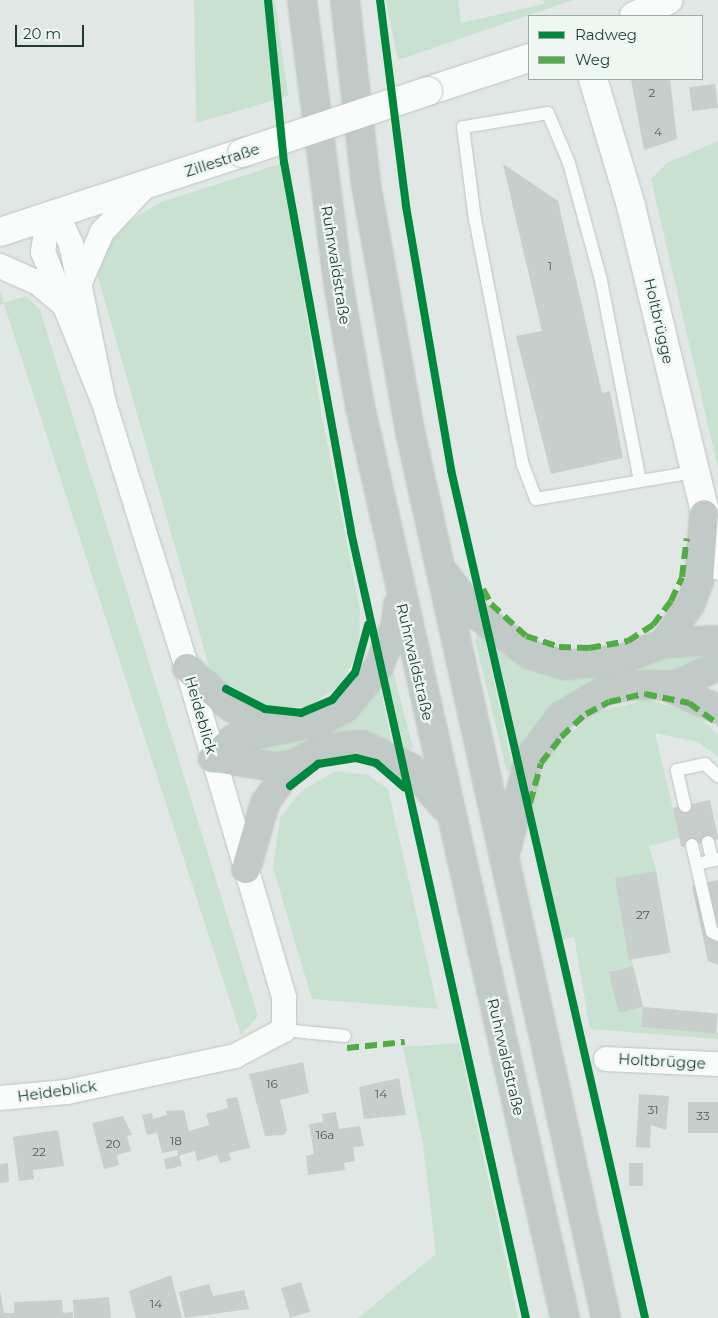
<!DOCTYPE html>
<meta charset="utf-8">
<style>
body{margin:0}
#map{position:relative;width:718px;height:1318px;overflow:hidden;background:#e1e7e4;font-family:Montserrat,sans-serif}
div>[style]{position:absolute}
.green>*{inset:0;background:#c9e1d0}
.building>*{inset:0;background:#c8cecb;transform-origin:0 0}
.roads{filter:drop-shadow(0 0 1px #bec4c1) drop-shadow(0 0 1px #bec4c1)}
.service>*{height:12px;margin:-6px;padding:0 6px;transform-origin:6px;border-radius:6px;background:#fafbfb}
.minor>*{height:24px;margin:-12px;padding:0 12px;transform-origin:12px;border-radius:12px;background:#fafbfb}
.secondary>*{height:28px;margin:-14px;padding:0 14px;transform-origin:14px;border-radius:14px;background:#fafbfb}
.trunk>*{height:28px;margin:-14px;padding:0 14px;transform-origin:14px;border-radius:14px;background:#c2cac8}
.bridges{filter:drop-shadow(0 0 1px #bdc5c1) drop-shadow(0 0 1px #bdc5c1)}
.secondary-bridge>*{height:28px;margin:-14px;padding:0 14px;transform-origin:14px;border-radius:14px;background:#fafbfb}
.quiet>*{height:6px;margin-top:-3px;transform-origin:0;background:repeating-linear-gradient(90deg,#52ac45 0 12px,transparent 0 18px)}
.cycleway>*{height:8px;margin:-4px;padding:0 4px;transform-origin:4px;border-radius:4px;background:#00873e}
span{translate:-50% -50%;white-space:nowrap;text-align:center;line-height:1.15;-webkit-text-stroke:4.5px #eef7f2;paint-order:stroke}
.number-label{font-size:12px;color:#4a6059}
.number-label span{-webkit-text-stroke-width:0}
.street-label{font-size:15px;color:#1f3a32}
.legend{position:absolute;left:528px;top:15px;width:175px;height:65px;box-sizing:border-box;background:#eef7f2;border:1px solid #9baba5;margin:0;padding:6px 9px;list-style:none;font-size:15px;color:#1f3a32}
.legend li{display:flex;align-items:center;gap:10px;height:25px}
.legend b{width:25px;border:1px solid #9baba5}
.scale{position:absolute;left:15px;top:25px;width:69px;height:22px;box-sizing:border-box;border:2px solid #1f3a32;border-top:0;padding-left:6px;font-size:15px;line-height:18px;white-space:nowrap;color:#1f3a32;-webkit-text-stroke:4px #eef7f2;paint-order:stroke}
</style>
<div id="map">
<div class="green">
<i style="clip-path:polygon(194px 0,275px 0,288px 96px,196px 123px)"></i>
<i style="clip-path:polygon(386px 0,458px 0,461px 23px,544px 4px,543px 0,573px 0,398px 60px)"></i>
<i style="clip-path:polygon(718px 141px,718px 468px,651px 179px,667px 163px)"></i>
<i style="clip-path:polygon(283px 163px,321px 411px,360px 610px,359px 649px,341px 685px,307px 707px,271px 707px,214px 684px,96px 270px,116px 229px,161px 202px)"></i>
<i style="clip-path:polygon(0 291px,4px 303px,26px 296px,40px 310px,258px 1016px,241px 1035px,4px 304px,0 305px)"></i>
<i style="clip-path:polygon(477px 634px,484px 635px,513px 769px,507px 772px,475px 640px)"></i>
<i style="clip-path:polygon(496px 646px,524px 664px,690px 646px,715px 656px,699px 668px,561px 702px,538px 724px,520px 753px)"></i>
<i style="clip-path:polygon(392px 667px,413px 748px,407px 753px,402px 752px,383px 670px)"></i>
<i style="clip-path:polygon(379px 681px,392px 746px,288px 755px,240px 749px)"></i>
<i style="clip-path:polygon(647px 700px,695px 713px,718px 735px,718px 757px,698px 742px,655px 733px,680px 838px,649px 846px,656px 871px,615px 881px,633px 966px,610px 971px,619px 1012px,643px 1007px,642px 1027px,718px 1033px,718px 1039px,590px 1029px,574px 936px,562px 940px,532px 802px,549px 752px,595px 712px)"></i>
<i style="clip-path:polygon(336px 771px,368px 775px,388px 789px,438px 1009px,312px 999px,273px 868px,280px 818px,301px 791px)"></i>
<i style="clip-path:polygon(459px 1043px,518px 1318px,358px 1318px,436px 1254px,423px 1144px,403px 1047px)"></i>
</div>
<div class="building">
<i style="clip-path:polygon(631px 79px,670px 79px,677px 139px,644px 150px)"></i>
<i style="left:715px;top:84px;width:24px;height:26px;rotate:83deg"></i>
<i style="clip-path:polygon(503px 164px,558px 201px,602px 393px,610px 391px,623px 458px,551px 474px,516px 336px,542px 331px)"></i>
<i style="left:710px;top:800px;width:40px;height:38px;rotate:78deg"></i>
<i style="left:656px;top:871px;width:83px;height:42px;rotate:80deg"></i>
<i style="clip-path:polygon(718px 880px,718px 965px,708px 961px,692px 886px)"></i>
<i style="left:633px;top:966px;width:42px;height:25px;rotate:76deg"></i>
<i style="left:643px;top:1007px;width:75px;height:20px;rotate:5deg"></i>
<i style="clip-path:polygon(303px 1062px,309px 1093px,280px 1100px,287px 1130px,284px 1135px,265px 1136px,249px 1074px)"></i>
<i style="clip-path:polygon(399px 1078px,406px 1115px,364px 1119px,359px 1087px)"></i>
<i style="clip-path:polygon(639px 1094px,669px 1096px,666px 1130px,651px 1125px,650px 1148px,636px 1147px)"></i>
<i style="clip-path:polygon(237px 1097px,250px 1148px,229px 1153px,231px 1160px,220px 1163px,217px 1155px,197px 1161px,195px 1151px,178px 1156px,177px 1150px,162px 1153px,157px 1133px,147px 1135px,142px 1115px,152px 1113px,153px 1119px,167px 1115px,166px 1111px,184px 1110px,189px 1131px,209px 1125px,206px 1114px,228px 1108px,226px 1099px)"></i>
<i style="left:718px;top:1102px;width:31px;height:30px;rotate:90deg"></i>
<i style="clip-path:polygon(336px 1112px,339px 1129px,360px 1126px,364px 1146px,353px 1147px,355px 1161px,344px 1163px,345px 1170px,308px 1175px,306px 1156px,314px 1154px,309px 1124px,323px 1122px,322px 1114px)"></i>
<i style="clip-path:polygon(123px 1116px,132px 1135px,127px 1136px,131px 1151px,117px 1155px,119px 1165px,104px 1169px,92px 1123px)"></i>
<i style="clip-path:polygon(58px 1130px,64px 1166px,33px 1170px,34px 1179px,19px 1181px,13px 1137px)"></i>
<i style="left:179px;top:1155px;width:11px;height:16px;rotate:75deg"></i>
<i style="clip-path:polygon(8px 1163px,9px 1182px,0 1183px,0 1164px)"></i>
<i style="left:629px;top:1163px;width:14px;height:23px"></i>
<i style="clip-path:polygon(171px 1275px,182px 1318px,136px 1318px,129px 1291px)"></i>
<i style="left:301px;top:1282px;width:31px;height:21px;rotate:73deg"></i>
<i style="clip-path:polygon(209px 1284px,213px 1296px,244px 1290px,249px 1309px,185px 1318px,179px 1292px)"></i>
<i style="clip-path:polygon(0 1290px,4px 1313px,14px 1313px,14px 1302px,62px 1300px,63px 1313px,73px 1312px,73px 1318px,0 1318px)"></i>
<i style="clip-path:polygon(109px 1297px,111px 1318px,74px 1318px,73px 1300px)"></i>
</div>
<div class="roads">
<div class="service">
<i style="left:640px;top:481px;width:205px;rotate:-101deg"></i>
<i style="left:601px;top:280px;width:121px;rotate:-105.3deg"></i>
<i style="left:569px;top:163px;width:54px;rotate:-112.8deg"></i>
<i style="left:548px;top:113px;width:86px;rotate:170.6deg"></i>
<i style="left:463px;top:127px;width:93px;rotate:82.6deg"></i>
<i style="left:475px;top:219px;width:251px;rotate:79deg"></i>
<i style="left:523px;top:465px;width:36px;rotate:69deg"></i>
<i style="left:536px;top:499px;width:143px;rotate:-9.7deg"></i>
<i style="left:677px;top:475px;width:18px;rotate:-16deg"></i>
<i style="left:685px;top:806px;width:37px;rotate:-103deg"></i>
<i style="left:677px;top:770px;width:29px;rotate:-12deg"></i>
<i style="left:705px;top:764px;width:18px;rotate:43deg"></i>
<i style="left:708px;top:842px;width:18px;rotate:77deg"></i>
<i style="left:692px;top:845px;width:89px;rotate:77.1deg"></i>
<i style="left:712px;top:932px;width:7px;rotate:27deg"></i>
<i style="left:697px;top:864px;width:22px;rotate:-13deg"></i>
<i style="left:284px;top:1030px;width:61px;rotate:5.6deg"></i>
</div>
<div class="minor">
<i style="left:0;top:266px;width:42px;rotate:24.1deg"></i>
<i style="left:38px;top:283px;width:31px;rotate:40deg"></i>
<i style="left:79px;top:285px;width:58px;rotate:-66.5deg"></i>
<i style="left:102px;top:232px;width:64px;rotate:-46.9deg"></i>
<i style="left:606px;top:1059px;width:112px;rotate:2.6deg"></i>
<i style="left:0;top:1098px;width:67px;rotate:-5.1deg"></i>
<i style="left:67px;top:1092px;width:172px;rotate:-12.1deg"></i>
<i style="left:235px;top:1056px;width:55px;rotate:-28deg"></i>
<i style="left:284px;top:1030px;width:33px;rotate:-90deg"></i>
<i style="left:284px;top:997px;width:343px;rotate:-106.4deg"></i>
<i style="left:187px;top:668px;width:278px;rotate:-107.4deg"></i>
<i style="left:104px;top:403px;width:163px;rotate:-112deg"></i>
<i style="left:43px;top:252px;width:36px;rotate:-82deg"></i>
<i style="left:48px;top:216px;width:21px;rotate:39deg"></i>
<i style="left:64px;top:229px;width:17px;rotate:65deg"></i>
<i style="left:71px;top:244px;width:162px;rotate:78.3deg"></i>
</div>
<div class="secondary">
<i style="left:634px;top:16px;width:38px;rotate:-25deg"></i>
<i style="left:593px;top:79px;width:133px;rotate:73.3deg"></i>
<i style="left:631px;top:206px;width:370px;rotate:76.4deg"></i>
<i style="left:428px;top:91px;width:106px;rotate:-18.1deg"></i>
<i style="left:0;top:232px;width:255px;rotate:-18.1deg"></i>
</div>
<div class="trunk">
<i style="left:302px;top:0;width:290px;rotate:82.7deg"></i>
<i style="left:339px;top:288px;width:120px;rotate:79.9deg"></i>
<i style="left:360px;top:406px;width:935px;rotate:77.33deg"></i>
<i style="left:345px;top:0;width:185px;rotate:83.5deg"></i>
<i style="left:366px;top:184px;width:251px;rotate:79.9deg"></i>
<i style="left:410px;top:431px;width:908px;rotate:77.54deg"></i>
<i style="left:446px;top:575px;width:47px;rotate:53.6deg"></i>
<i style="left:474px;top:613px;width:71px;rotate:36.4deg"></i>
<i style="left:531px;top:655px;width:37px;rotate:16deg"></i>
<i style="left:567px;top:665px;width:55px;rotate:-6.2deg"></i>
<i style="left:622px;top:659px;width:45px;rotate:-20.9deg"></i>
<i style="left:664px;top:643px;width:48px;rotate:-56deg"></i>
<i style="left:691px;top:603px;width:23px;rotate:-70deg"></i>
<i style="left:699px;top:581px;width:67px;rotate:-85.7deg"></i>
<i style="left:398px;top:605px;width:19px;rotate:96deg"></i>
<i style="left:396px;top:624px;width:45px;rotate:112deg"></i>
<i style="left:379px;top:666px;width:53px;rotate:128.8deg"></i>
<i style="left:346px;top:707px;width:29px;rotate:151deg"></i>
<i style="left:321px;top:721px;width:90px;rotate:168.4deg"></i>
<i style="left:233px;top:739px;width:28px;rotate:136deg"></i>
<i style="left:213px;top:758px;width:65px;rotate:8deg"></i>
<i style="left:277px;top:767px;width:15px;rotate:-8deg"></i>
<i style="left:292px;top:765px;width:35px;rotate:-27deg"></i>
<i style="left:323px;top:749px;width:39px;rotate:-6deg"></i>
<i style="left:362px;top:745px;width:54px;rotate:25.1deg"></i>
<i style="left:411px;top:768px;width:51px;rotate:49.8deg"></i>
<i style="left:664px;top:643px;width:54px;rotate:-3.2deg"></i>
<i style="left:187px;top:668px;width:57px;rotate:42.1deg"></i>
<i style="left:229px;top:706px;width:20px;rotate:30deg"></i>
<i style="left:246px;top:716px;width:37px;rotate:14deg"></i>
<i style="left:667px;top:687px;width:56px;rotate:23.3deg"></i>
<i style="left:506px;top:851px;width:95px;rotate:-76deg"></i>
<i style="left:529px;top:759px;width:54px;rotate:-53.3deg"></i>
<i style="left:561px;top:716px;width:50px;rotate:-30.2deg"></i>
<i style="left:604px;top:691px;width:24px;rotate:-12deg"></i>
<i style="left:627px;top:686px;width:50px;rotate:-1.1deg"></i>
<i style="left:677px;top:685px;width:45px;rotate:-24.9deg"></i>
<i style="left:246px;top:869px;width:69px;rotate:-73.9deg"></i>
<i style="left:265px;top:803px;width:47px;rotate:-54.6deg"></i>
</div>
</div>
<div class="bridges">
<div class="secondary-bridge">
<i style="left:242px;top:153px;width:196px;rotate:-18.4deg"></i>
</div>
</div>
<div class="quiet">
<i style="left:483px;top:589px;width:17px;rotate:62deg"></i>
<i style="left:491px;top:604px;width:47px;rotate:42.4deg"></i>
<i style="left:526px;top:636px;width:35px;rotate:18deg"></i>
<i style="left:559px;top:647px;width:30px;rotate:2deg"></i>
<i style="left:589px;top:648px;width:40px;rotate:-10deg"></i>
<i style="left:628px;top:641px;width:30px;rotate:-33deg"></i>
<i style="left:653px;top:625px;width:30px;rotate:-53deg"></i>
<i style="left:671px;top:601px;width:26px;rotate:-65deg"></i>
<i style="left:682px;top:577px;width:39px;rotate:-83deg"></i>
<i style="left:530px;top:803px;width:41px;rotate:-74.6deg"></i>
<i style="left:541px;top:763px;width:33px;rotate:-52deg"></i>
<i style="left:561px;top:737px;width:34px;rotate:-43deg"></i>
<i style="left:586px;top:714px;width:26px;rotate:-28deg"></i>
<i style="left:609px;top:702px;width:37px;rotate:-13deg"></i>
<i style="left:645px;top:694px;width:45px;rotate:11.6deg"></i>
<i style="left:689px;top:703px;width:36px;rotate:36deg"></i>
<i style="left:347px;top:1048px;width:58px;rotate:-5.9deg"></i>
</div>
<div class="cycleway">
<i style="left:268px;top:0;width:163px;rotate:84.4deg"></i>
<i style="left:284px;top:162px;width:376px;rotate:79.7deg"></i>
<i style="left:351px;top:532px;width:805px;rotate:77.45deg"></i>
<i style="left:380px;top:0;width:208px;rotate:82.8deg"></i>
<i style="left:406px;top:206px;width:268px;rotate:80.3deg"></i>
<i style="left:451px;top:470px;width:870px;rotate:77.11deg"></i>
<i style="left:226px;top:689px;width:44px;rotate:27.1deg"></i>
<i style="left:265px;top:709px;width:36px;rotate:6deg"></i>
<i style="left:301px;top:713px;width:34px;rotate:-23deg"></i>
<i style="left:332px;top:700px;width:35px;rotate:-50deg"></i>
<i style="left:355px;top:673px;width:50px;rotate:-74.8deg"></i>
<i style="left:290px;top:786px;width:36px;rotate:-38deg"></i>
<i style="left:318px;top:764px;width:38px;rotate:-9deg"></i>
<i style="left:356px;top:758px;width:21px;rotate:14deg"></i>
<i style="left:376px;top:763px;width:37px;rotate:41deg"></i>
</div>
<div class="number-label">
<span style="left:652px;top:93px">2</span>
<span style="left:658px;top:132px">4</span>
<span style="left:550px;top:266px">1</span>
<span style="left:643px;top:915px">27</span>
<span style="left:272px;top:1084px">16</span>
<span style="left:381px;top:1094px">14</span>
<span style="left:653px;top:1110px">31</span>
<span style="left:703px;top:1116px">33</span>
<span style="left:325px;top:1135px">16a</span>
<span style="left:176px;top:1141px">18</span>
<span style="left:113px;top:1144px">20</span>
<span style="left:39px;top:1152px">22</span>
<span style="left:156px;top:1304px">14</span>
</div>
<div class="street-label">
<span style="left:222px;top:160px;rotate:-18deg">Zillestraße</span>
<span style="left:336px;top:265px;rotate:81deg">Ruhrwaldstraße</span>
<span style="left:659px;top:321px;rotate:77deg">Holtbrügge</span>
<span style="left:415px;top:662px;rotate:77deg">Ruhrwaldstraße</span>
<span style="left:201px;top:715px;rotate:74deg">Heideblick</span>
<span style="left:506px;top:1057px;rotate:77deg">Ruhrwaldstraße</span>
<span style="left:662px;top:1061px;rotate:3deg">Holtbrügge</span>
<span style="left:57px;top:1091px;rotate:-8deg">Heideblick</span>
</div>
<ul class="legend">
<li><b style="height:6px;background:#00873e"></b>Radweg</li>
<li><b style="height:6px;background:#52ac45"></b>Weg</li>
</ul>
<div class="scale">20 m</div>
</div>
